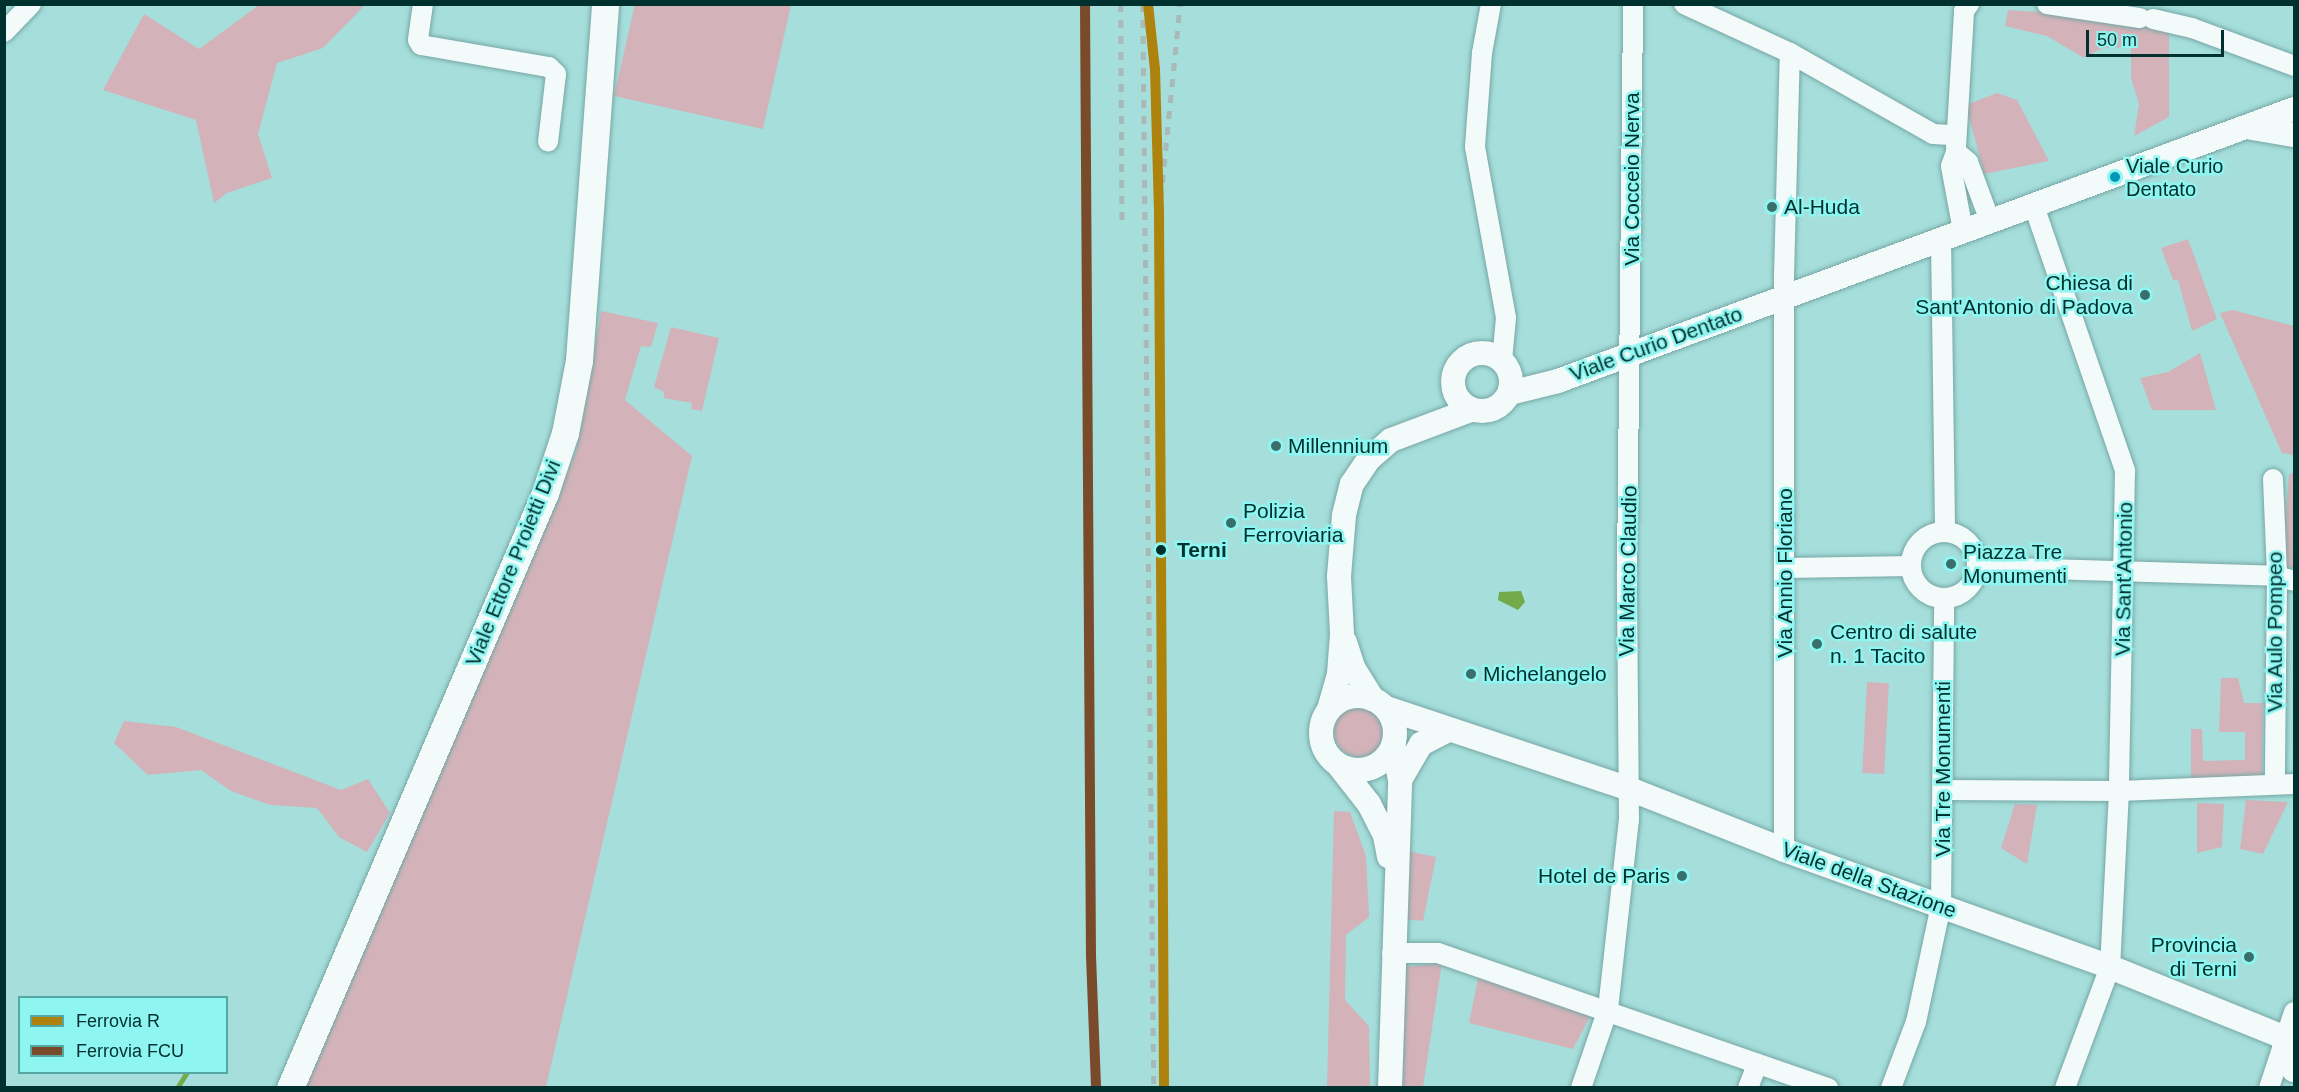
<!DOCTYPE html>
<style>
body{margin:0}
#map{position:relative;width:2299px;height:1092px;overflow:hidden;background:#a5dedb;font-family:Helvetica,sans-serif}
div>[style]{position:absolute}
.green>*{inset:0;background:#d3b3b9;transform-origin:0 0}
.round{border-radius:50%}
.water>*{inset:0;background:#73ab4b}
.stream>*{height:5px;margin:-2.5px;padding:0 2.5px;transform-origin:2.5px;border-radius:2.5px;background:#73ab4b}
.roads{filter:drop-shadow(0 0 2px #77a6a4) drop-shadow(0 0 2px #77a6a4)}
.minor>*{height:20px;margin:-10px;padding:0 10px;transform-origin:10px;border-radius:10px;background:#f2fafa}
.minor>.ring{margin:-10px;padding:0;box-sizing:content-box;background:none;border:20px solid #f2fafa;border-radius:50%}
.tertiary>*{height:24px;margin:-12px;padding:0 12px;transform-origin:12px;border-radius:12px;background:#f2fafa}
.tertiary>.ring{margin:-12px;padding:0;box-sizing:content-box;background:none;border:24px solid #f2fafa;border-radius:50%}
.secondary>*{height:27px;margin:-13.5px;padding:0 13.5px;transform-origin:13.5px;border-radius:13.5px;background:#f2fafa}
.rail>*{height:4.5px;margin-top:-2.25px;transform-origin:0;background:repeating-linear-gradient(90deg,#a9b9b8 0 8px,transparent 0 16px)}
.rail-1>*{height:10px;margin:-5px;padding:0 5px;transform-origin:5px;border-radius:5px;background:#ad830e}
.rail-2>*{height:10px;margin:-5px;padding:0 5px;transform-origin:5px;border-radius:5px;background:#7a4b2a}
.dots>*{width:16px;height:16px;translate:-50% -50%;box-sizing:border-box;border:3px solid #8ef5f0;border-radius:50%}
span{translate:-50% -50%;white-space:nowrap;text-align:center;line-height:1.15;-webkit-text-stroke:5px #8ef5f0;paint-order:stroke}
.bus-label{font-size:20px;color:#00312f}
.left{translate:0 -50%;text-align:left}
.street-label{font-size:21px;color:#00312f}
.poi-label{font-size:21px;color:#00312f}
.right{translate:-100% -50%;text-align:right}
.stop-label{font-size:21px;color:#00312f;font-weight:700}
.frame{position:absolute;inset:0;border:6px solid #00312f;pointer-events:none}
.legend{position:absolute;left:18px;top:996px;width:210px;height:78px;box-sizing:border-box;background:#8ef5f0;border:2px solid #55a7a3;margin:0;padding:8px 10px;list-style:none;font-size:18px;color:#00312f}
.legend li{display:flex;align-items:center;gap:12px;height:30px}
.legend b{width:30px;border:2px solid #55a7a3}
.scale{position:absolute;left:2086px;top:30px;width:138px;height:27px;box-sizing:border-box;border:3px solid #00312f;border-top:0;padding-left:8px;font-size:18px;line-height:21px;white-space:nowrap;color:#00312f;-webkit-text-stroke:4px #8ef5f0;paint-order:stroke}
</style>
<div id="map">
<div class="green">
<i style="clip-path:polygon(635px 4px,791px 5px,763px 129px,614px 96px)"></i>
<i style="clip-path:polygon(259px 5px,365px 5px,323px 48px,277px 63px,258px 134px,272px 178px,227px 193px,214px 203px,196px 120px,103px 90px,144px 14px,199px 49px)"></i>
<i style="clip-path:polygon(2008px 10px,2099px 16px,2169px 29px,2169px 117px,2134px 136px,2139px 104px,2131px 78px,2131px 47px,2102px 48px,2084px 58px,2047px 36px,2005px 26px)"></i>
<i style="clip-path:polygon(1997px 93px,2017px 100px,2049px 161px,1984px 174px,1966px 105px)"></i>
<i style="clip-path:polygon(2188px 239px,2217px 319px,2192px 331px,2178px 280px,2173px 280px,2161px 248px)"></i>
<i style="clip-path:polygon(2233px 310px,2294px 326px,2294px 455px,2282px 453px,2220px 313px)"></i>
<i style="clip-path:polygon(601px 311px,658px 323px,651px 347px,641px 346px,625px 400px,692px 456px,546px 1087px,305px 1088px,576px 451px)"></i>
<i style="clip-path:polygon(671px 327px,719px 338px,702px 411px,691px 409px,692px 403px,664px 398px,664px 392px,654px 387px)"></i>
<i style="clip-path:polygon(2200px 353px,2216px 410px,2152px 410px,2140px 378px,2168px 372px)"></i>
<i style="clip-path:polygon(2294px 472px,2294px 568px,2281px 566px,2289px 475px)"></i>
<i style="clip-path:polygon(2221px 678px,2238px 678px,2244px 703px,2263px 703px,2262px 779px,2191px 778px,2191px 729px,2202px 729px,2203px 761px,2245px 760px,2245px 732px,2219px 732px)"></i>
<i style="left:1867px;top:682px;width:22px;height:91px;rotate:3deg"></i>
<i class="round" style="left:1334px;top:707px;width:50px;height:50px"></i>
<i style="clip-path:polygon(124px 721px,176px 727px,341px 790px,368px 779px,390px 813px,367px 852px,339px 837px,317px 808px,270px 805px,231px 791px,201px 770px,148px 775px,114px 743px)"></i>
<i style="clip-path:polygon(2246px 800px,2288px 802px,2263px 854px,2240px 849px)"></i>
<i style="clip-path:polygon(2197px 803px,2224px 804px,2222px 847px,2197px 853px)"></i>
<i style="clip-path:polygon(2015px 804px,2037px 805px,2027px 864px,2001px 848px)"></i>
<i style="clip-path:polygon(1334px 811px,1350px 812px,1366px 856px,1369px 917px,1346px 935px,1345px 1000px,1369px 1026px,1370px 1087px,1327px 1087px)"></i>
<i style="clip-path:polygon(1407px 851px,1436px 857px,1423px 921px,1403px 919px)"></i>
<i style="clip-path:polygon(1442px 963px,1423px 1087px,1397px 1088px,1403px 967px)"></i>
<i style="clip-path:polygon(1480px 969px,1597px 1003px,1573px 1049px,1469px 1023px)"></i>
</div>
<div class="water">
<i style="clip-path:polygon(1521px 591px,1525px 602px,1518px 610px,1498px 600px,1499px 592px)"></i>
</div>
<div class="stream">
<i style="left:177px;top:1088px;width:19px;rotate:-58deg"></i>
</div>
<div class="roads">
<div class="minor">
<i style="left:423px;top:4px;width:36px;rotate:98deg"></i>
<i style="left:418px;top:40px;width:6px;rotate:59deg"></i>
<i style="left:421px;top:45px;width:130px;rotate:9.8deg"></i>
<i style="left:549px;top:67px;width:10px;rotate:45deg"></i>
<i style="left:556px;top:74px;width:68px;rotate:96.7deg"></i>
<i style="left:1491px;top:4px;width:50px;rotate:100.4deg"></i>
<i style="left:1482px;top:53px;width:94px;rotate:94.3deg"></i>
<i style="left:1475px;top:147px;width:174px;rotate:79.7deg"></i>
<i style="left:1506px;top:318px;width:42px;rotate:95.4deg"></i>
<i style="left:1684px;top:4px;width:117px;rotate:24.8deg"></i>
<i style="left:1790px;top:53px;width:164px;rotate:29.5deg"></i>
<i style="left:1933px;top:134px;width:22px;rotate:3deg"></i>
<i style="left:2047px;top:4px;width:94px;rotate:8.6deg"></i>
<i style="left:2153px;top:19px;width:40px;rotate:13deg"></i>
<i style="left:2192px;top:28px;width:109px;rotate:20.4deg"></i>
<i style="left:4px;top:32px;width:39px;rotate:-46deg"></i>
<i style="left:1956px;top:147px;width:136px;rotate:-86.6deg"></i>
<i style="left:1964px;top:11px;width:9px;rotate:-54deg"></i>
<i style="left:2034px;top:206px;width:280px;rotate:71deg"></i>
<i style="left:2125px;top:471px;width:320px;rotate:91.1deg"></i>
<i style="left:2119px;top:791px;width:176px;rotate:92.9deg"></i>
<i style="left:2110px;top:967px;width:129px;rotate:110.4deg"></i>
<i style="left:1963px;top:231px;width:66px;rotate:-100.5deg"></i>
<i style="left:1951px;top:166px;width:15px;rotate:-70deg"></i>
<i style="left:1956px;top:152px;width:16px;rotate:40deg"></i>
<i style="left:1968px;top:162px;width:63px;rotate:69.6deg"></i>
<i style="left:1941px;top:239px;width:292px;rotate:89.2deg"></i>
<i style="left:2273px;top:479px;width:97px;rotate:87.6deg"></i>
<i style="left:2277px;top:576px;width:208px;rotate:90.6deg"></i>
<i class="ring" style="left:1911px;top:532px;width:46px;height:46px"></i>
<i style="left:1978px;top:567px;width:299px;rotate:1.7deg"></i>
<i style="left:2277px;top:576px;width:18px;rotate:16deg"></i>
<i style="left:1786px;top:568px;width:125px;rotate:-0.9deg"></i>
<i style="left:1944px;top:790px;width:175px;rotate:0.3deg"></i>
<i style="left:2119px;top:791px;width:175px;rotate:-2.3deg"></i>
<i style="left:1784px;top:850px;width:573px;rotate:-90deg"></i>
<i style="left:1784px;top:277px;width:224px;rotate:-88.5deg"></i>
<i style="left:1392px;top:953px;width:46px"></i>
<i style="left:1438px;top:953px;width:413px;rotate:19.1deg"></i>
<i style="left:1581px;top:1088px;width:83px;rotate:-71.1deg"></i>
<i style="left:1608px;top:1009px;width:190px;rotate:-83.7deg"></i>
<i style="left:1629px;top:820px;width:249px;rotate:-90.5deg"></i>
<i style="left:1627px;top:571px;width:567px;rotate:-89.39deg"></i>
<i style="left:1748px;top:1088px;width:26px;rotate:-69deg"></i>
<i style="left:1891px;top:1088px;width:71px;rotate:-69.3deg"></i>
<i style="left:1916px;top:1022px;width:120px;rotate:-77.9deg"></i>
<i style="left:1941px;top:905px;width:307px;rotate:-89.4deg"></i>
<i style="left:2269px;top:1088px;width:80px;rotate:-71.8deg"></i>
</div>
<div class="tertiary">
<i style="left:2252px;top:128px;width:43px;rotate:9.5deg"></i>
<i class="ring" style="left:1453px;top:353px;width:34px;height:34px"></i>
<i style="left:1510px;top:393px;width:49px;rotate:-14deg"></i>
<i style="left:1558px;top:381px;width:785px;rotate:-20.28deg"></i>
<i style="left:1345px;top:642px;width:28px;rotate:72deg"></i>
<i style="left:1354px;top:669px;width:36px;rotate:58deg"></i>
<i class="ring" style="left:1321px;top:696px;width:50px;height:50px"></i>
<i style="left:1386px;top:708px;width:254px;rotate:18.4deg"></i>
<i style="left:1627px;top:788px;width:169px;rotate:21.5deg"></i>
<i style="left:1784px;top:850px;width:346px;rotate:19.7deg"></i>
<i style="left:2110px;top:967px;width:190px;rotate:22deg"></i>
<i style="left:1329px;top:709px;width:36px;rotate:-74deg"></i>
<i style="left:1339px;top:674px;width:40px;rotate:-85.7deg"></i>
<i style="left:1342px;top:634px;width:58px;rotate:-93deg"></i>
<i style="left:1339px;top:576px;width:61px;rotate:-85.3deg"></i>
<i style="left:1344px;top:515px;width:32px;rotate:-76deg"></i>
<i style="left:1352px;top:484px;width:29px;rotate:-56deg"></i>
<i style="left:1368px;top:460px;width:30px;rotate:-41deg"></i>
<i style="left:1391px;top:440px;width:85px;rotate:-20.6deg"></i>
<i style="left:1340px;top:767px;width:47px;rotate:51.9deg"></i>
<i style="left:1369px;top:804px;width:36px;rotate:63deg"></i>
<i style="left:1385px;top:836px;width:21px;rotate:79deg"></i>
<i style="left:1400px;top:780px;width:42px;rotate:-59.7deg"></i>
<i style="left:1421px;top:744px;width:31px;rotate:-27deg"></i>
<i style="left:2294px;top:1026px;width:23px;rotate:115deg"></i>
<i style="left:2284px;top:1047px;width:25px;rotate:67deg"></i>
<i style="left:1390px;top:1088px;width:308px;rotate:-88.1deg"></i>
<i style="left:1400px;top:780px;width:36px;rotate:-101deg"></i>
</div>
<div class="secondary">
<i style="left:290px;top:1088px;width:647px;rotate:-66.8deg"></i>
<i style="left:545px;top:493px;width:63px;rotate:-71.6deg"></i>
<i style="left:565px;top:433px;width:74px;rotate:-79.1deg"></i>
<i style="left:579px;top:360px;width:357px;rotate:-85.8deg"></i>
</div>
</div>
<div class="rail">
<i style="left:1121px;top:4px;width:224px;rotate:89.7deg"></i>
<i style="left:1143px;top:4px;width:1084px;rotate:89.42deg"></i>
<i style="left:1159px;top:214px;width:211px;rotate:-84.3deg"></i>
</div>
<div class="rail-1">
<i style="left:1148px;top:4px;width:65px;rotate:83.9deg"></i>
<i style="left:1155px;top:69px;width:145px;rotate:88.4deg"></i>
<i style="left:1159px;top:214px;width:874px;rotate:89.67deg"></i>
</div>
<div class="rail-2">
<i style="left:1085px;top:4px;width:952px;rotate:89.64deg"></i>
<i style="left:1091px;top:956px;width:132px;rotate:87.8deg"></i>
</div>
<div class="dots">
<i style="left:2115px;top:177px;background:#0097b6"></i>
<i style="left:1772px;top:207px;background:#3a6e6b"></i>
<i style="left:2145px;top:295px;background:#3a6e6b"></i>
<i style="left:1276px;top:446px;background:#3a6e6b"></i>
<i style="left:1231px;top:523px;background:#3a6e6b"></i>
<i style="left:1161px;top:550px;background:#00312f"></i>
<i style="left:1951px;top:564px;background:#3a6e6b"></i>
<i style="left:1817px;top:644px;background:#3a6e6b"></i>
<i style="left:1471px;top:674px;background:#3a6e6b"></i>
<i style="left:1682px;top:876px;background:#3a6e6b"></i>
<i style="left:2249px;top:957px;background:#3a6e6b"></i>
</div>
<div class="bus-label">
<span class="left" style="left:2126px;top:178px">Viale Curio<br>Dentato</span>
</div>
<div class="street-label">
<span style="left:1632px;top:179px;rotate:-90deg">Via Cocceio Nerva</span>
<span style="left:1656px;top:344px;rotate:-20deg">Viale Curio Dentato</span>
<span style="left:513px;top:563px;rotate:-68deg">Viale Ettore Proietti Divi</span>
<span style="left:1628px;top:571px;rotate:-89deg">Via Marco Claudio</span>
<span style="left:1785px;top:573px;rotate:-90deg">Via Annio Floriano</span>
<span style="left:2124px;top:579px;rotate:-89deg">Via Sant'Antonio</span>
<span style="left:2275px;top:632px;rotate:-90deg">Via Aulo Pompeo</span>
<span style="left:1943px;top:769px;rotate:-90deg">Via Tre Monumenti</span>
<span style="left:1869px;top:880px;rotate:20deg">Viale della Stazione</span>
</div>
<div class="poi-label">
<span class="left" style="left:1784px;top:207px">Al-Huda</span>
<span class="right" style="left:2133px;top:295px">Chiesa di<br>Sant'Antonio di Padova</span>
<span class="left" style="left:1288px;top:446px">Millennium</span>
<span class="left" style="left:1243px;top:523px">Polizia<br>Ferroviaria</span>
<span class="left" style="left:1963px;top:564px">Piazza Tre<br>Monumenti</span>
<span class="left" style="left:1830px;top:644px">Centro di salute<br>n. 1 Tacito</span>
<span class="left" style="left:1483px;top:674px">Michelangelo</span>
<span class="right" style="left:1670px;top:876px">Hotel de Paris</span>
<span class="right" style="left:2237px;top:957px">Provincia<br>di Terni</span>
</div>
<div class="stop-label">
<span class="left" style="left:1177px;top:550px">Terni</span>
</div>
<div class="frame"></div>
<ul class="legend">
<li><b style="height:8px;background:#ad830e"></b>Ferrovia R</li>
<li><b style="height:8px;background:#7a4b2a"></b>Ferrovia FCU</li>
</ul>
<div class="scale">50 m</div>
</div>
